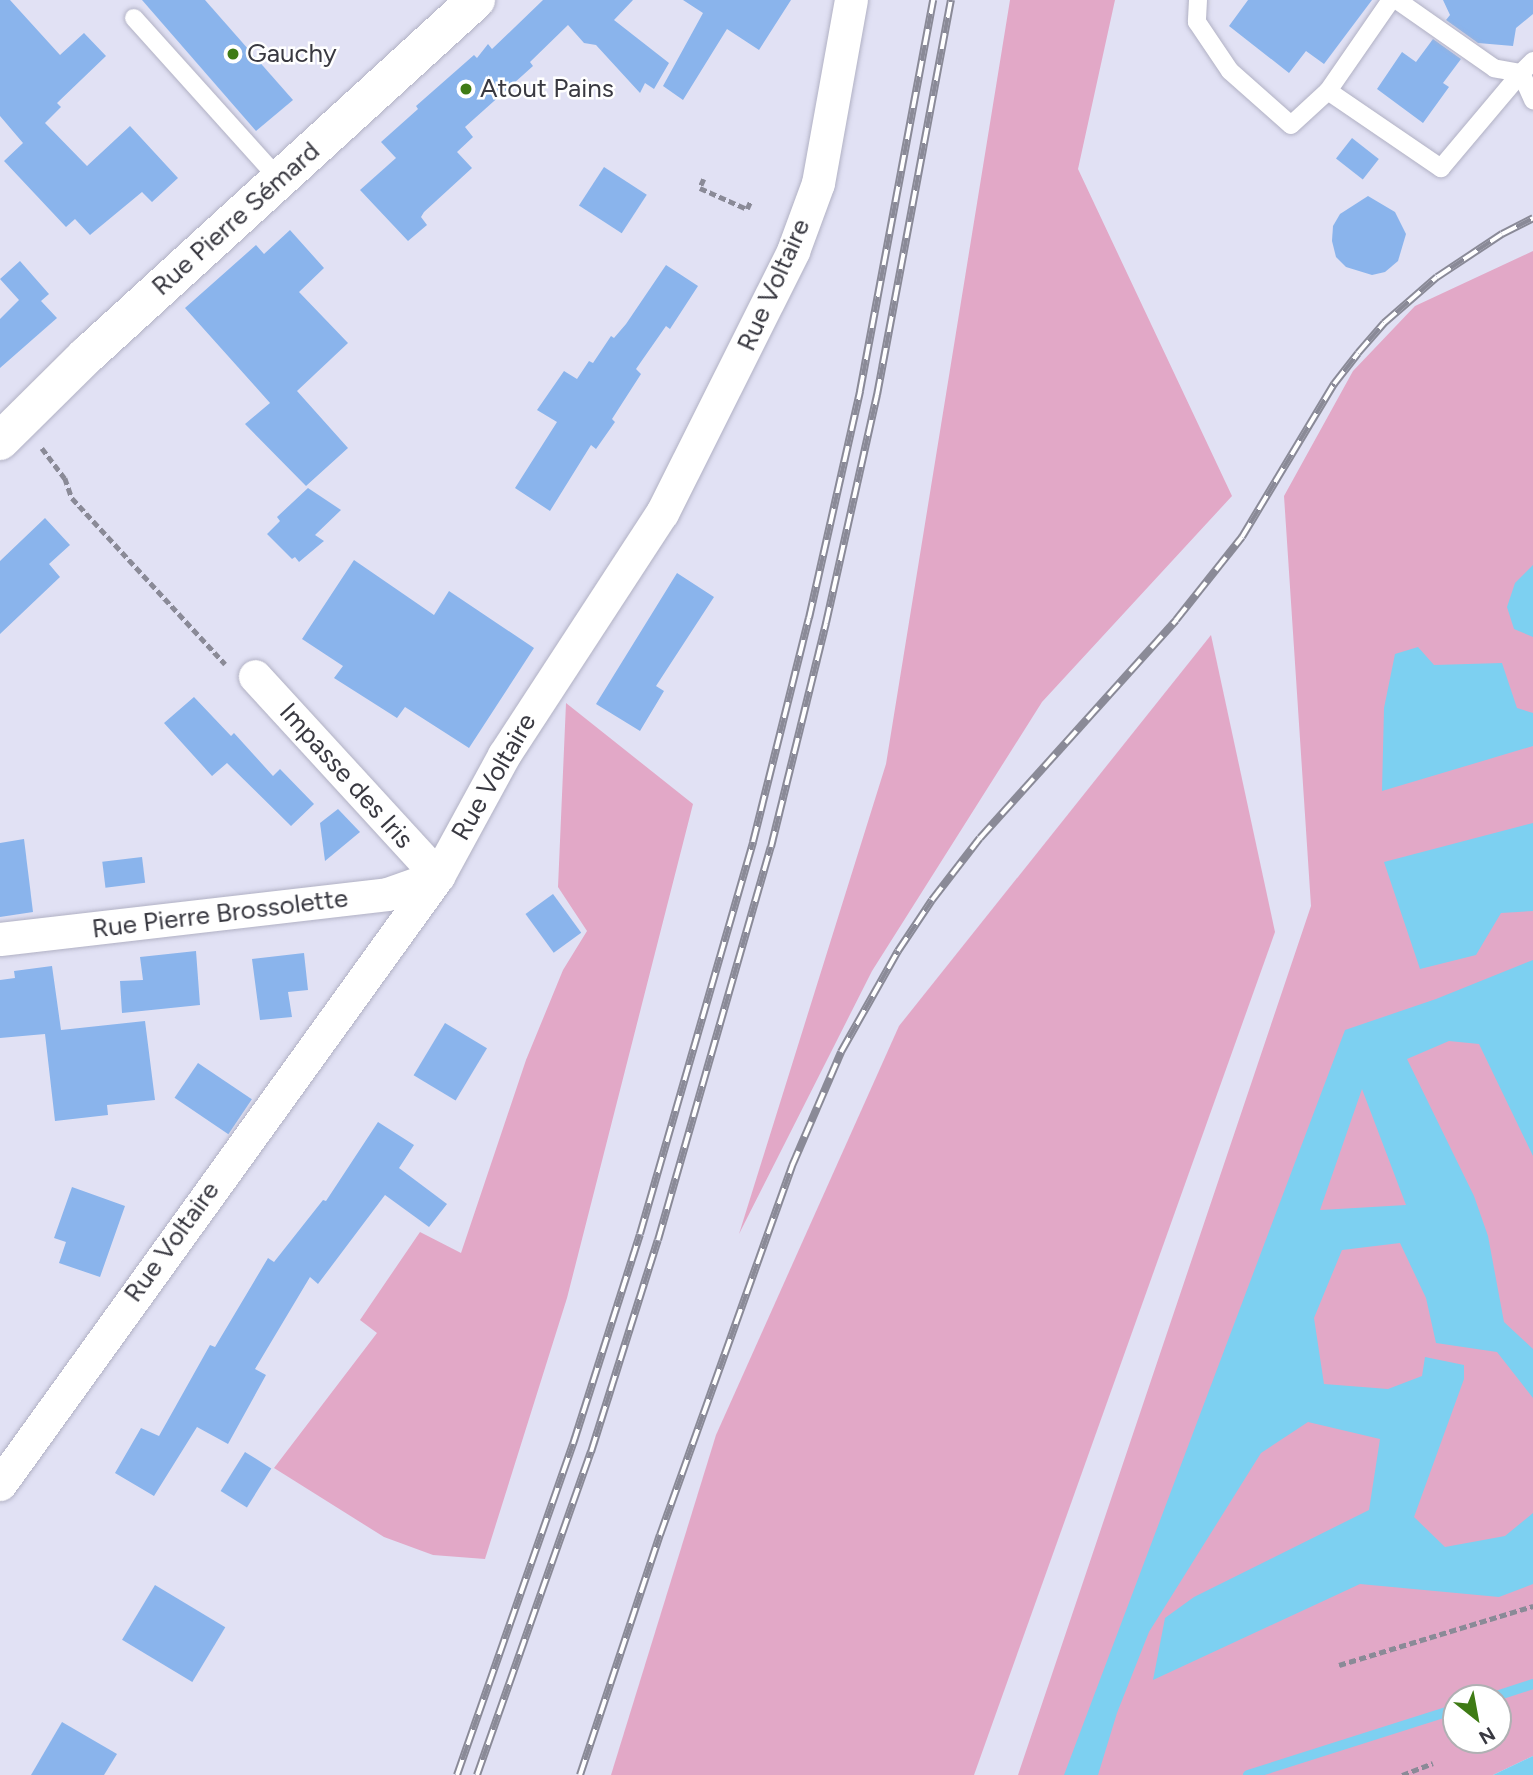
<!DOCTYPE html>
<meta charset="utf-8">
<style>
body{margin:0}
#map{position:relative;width:1533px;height:1775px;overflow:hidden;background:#e1e1f4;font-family:Figtree,sans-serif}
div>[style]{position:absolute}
.green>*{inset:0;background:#e2a8c7}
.water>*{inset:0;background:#7dd0f1}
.stream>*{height:10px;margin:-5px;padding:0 5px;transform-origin:5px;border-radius:5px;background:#7dd0f1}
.building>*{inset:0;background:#8ab4ec;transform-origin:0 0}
.path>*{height:4.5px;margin-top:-2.25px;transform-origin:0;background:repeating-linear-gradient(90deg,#8a8a97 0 7px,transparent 0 10.5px)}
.roads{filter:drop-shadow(0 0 2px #b1b1c4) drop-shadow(0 0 2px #b1b1c4)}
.service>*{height:18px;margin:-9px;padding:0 9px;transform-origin:9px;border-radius:9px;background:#fff}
.minor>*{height:33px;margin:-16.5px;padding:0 16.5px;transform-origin:16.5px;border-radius:16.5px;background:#fff}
.secondary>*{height:38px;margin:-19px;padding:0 19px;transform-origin:19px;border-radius:19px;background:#fff}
.rail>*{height:8px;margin-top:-4px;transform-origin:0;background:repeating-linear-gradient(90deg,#fff 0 16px,#8a8a97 0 32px);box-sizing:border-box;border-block:2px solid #8a8a97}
.dots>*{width:19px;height:19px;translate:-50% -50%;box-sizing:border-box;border:4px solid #fff;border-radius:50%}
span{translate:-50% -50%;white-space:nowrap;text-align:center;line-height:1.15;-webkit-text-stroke:5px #fff;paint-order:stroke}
.poi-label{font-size:26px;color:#393941}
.left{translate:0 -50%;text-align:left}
.street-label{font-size:26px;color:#393941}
.north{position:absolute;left:1442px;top:1684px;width:70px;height:70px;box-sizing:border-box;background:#fff;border:2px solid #b0b0b3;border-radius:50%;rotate:149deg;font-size:19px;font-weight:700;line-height:28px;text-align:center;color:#393941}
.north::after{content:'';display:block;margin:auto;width:24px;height:32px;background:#3f7b15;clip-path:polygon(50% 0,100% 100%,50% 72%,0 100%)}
</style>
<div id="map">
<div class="green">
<i style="clip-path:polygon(1010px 0,1115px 0,1078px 169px,1232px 496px,1042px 702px,872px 971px,739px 1234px,886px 764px)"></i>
<i style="clip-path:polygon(evenodd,1533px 251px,1533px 1756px,1493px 1775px,1018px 1775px,1311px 906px,1284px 496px,1353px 371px,1415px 306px,1533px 251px,1456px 1698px,1498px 1698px,1498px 1740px,1456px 1740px,1456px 1698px)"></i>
<i style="clip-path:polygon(1211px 635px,1275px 932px,974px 1775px,611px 1775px,716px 1435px,899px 1026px)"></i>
<i style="clip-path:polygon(566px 703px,693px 804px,567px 1298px,485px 1559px,433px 1555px,384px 1537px,274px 1468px,377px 1333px,360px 1320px,420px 1232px,461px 1253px,526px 1060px,563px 970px,587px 931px,558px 887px)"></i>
</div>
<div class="water">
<i style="clip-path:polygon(1533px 565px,1533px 637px,1514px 629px,1507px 607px,1515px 583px)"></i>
<i style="clip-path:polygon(1418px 647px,1434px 665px,1502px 663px,1517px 708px,1533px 713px,1533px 746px,1382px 791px,1384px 708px,1395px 654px)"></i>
<i style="clip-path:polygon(1533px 823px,1533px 911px,1501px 913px,1476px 955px,1420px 969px,1384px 862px)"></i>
<i style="clip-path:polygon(evenodd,1533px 960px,1533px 1156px,1479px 1044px,1449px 1041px,1407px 1059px,1474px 1196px,1488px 1236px,1504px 1322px,1533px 1349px,1533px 1398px,1497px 1352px,1436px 1343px,1426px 1298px,1400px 1243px,1342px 1250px,1314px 1318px,1324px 1384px,1388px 1389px,1422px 1376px,1425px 1357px,1464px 1365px,1464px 1379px,1414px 1517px,1445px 1547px,1505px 1536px,1533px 1513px,1533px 1584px,1499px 1597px,1360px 1584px,1153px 1680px,1165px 1618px,1194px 1597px,1369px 1510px,1380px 1439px,1308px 1422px,1261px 1453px,1149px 1632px,1117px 1713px,1098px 1775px,1064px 1775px,1345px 1030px,1436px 999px,1533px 960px,1362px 1089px,1406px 1205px,1321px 1210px,1320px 1210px,1362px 1089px)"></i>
<i style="clip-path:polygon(1533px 1756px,1533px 1775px,1493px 1775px)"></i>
</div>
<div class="stream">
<i style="left:1490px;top:1698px;width:45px;rotate:-18deg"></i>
<i style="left:1248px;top:1775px;width:218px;rotate:-17.6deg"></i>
</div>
<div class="building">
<i style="clip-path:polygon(0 0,10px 0,60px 55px,84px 33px,106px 56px,57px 103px,61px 107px,45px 123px,87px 166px,130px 126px,178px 178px,152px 202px,142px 192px,90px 235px,75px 219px,66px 227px,4px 161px,23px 143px,0 116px)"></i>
<i style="clip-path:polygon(142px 0,205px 0,293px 100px,256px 131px)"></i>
<i style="clip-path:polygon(543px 0,633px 0,614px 20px,669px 63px,654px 89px,645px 83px,640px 93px,596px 45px,584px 43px,568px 25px,530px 62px,533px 66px,465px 127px,473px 137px,457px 152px,472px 168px,424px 212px,421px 217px,427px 225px,408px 241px,360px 190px,396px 158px,381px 142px,418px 109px,416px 106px,474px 55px,477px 58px,488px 44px,492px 49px)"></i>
<i style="clip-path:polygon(683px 0,791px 0,759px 50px,727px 29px,683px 100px,663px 86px,703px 13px)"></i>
<i style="clip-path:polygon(1248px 0,1372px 0,1324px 64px,1306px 51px,1289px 73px,1229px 26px)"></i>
<i style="clip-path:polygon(1443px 0,1533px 0,1533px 14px,1516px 28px,1513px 46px,1478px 43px,1446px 20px,1450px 15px)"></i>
<i style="clip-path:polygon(1433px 39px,1461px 59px,1443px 83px,1449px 87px,1423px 123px,1377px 89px,1402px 52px,1416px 62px)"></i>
<i style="left:1352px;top:138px;width:34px;height:26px;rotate:38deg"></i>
<i style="left:604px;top:167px;width:51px;height:46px;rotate:33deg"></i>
<i style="clip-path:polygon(1368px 196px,1395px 212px,1406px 234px,1398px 261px,1385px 272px,1372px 275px,1346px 267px,1336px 257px,1332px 241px,1333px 226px,1340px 214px)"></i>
<i style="clip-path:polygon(290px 230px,324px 268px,299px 292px,348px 343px,297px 391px,348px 448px,306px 486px,245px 424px,270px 403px,185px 308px,256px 245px,264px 254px)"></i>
<i style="clip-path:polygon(20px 261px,49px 294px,41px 301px,57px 318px,0 368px,0 319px,19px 300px,0 279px)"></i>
<i style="clip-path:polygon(666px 265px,698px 286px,670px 329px,666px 326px,636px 369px,641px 374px,612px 419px,615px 422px,596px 449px,591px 445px,550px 511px,515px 488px,557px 422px,537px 410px,564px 371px,577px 379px,589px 361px,593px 363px,611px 336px,614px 338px,626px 324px)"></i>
<i style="clip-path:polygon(308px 488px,341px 510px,315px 535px,324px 541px,299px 562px,295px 557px,292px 559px,267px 534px,280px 521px,277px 517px)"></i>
<i style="clip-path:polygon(45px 518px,70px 545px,49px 564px,60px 577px,0 634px,0 561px)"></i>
<i style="clip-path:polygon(354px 560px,434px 615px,449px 591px,534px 648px,469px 748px,405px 707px,397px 718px,334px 678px,343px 666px,302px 639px)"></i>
<i style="clip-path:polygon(677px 573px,714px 597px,656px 686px,664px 691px,640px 731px,596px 704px)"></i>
<i style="clip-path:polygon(194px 697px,231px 736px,234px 733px,273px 776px,280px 769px,314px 804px,291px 826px,227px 763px,212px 776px,164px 723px)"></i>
<i style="clip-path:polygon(338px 809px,360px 832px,325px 861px,320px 823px)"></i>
<i style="clip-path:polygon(24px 839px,33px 912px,0 917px,0 843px)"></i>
<i style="left:142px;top:857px;width:26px;height:40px;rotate:83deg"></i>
<i style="left:553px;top:894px;width:48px;height:34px;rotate:54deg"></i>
<i style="clip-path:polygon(196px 951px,200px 1005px,122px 1013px,120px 981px,143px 980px,140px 957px)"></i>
<i style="clip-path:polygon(304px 953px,308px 990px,288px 992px,292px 1017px,260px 1020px,252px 959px)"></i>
<i style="clip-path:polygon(52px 966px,61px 1030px,145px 1021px,155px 1100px,107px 1105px,108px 1115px,55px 1121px,45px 1034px,0 1038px,0 980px,15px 978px,14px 971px)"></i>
<i style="left:445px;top:1023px;width:49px;height:61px;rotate:31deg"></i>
<i style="left:198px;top:1063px;width:65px;height:42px;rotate:34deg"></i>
<i style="clip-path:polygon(378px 1122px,414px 1145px,399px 1168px,447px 1204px,429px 1227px,385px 1195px,318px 1284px,310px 1277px,255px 1369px,266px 1375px,228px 1444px,197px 1427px,154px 1496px,115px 1473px,141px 1428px,159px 1436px,210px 1345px,215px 1347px,268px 1258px,274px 1262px,323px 1200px,326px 1201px)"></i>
<i style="clip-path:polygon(72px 1187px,125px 1206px,100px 1277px,59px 1263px,66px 1242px,54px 1238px)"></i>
<i style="left:245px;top:1452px;width:31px;height:46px;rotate:32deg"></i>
<i style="left:155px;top:1585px;width:82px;height:64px;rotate:31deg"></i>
<i style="clip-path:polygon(62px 1722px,117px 1754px,104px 1775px,31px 1775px)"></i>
</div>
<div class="path">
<i style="left:704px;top:179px;width:10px;rotate:114deg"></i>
<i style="left:700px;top:188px;width:51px;rotate:24.1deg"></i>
<i style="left:747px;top:209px;width:10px;rotate:-66deg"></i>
<i style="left:42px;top:448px;width:38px;rotate:53deg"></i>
<i style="left:65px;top:478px;width:21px;rotate:71deg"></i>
<i style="left:72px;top:498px;width:226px;rotate:47.3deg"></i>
<i style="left:1339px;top:1665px;width:203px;rotate:-16.9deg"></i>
<i style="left:1402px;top:1775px;width:33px;rotate:-21deg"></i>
</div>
<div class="roads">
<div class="service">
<i style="left:1198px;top:0;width:22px;rotate:93deg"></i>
<i style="left:1197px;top:22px;width:59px;rotate:56deg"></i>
<i style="left:1230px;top:71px;width:81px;rotate:41.5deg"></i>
<i style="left:1291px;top:125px;width:50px;rotate:-42.6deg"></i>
<i style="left:1328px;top:91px;width:111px;rotate:-55.3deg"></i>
<i style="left:134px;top:18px;width:217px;rotate:48deg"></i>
<i style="left:1533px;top:61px;width:17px;rotate:135deg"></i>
<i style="left:1521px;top:73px;width:30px;rotate:66deg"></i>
<i style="left:1328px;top:91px;width:137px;rotate:34.3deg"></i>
<i style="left:1441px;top:168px;width:124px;rotate:-49.9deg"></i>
<i style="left:1521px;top:73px;width:27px;rotate:-170deg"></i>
<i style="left:1494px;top:68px;width:118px;rotate:-145deg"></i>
</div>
<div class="minor">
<i style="left:0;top:939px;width:390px;rotate:-6.6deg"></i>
<i style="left:387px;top:894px;width:54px;rotate:-19.4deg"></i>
<i style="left:438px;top:876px;width:271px;rotate:-132.5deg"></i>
<i style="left:0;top:1484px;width:749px;rotate:-54.23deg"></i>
<i style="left:438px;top:876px;width:138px;rotate:-61.4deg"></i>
<i style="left:504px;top:755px;width:289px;rotate:-56.9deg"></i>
<i style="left:662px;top:513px;width:293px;rotate:-63.4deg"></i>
<i style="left:793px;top:251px;width:72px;rotate:-69.8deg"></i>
<i style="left:818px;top:183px;width:186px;rotate:-79.8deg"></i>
</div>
<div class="secondary">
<i style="left:0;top:441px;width:121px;rotate:-44.7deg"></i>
<i style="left:86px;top:356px;width:528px;rotate:-42.39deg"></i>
</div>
</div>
<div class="rail">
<i style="left:457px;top:1775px;width:351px;rotate:-70.7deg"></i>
<i style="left:573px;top:1444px;width:220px;rotate:-72.3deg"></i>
<i style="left:640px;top:1234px;width:408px;rotate:-73.9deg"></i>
<i style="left:753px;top:842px;width:231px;rotate:-76deg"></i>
<i style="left:809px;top:618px;width:233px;rotate:-77.3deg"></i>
<i style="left:860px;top:391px;width:398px;rotate:-79.4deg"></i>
<i style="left:477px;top:1775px;width:343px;rotate:-70.6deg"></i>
<i style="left:591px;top:1452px;width:222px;rotate:-72.5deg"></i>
<i style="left:658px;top:1240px;width:409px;rotate:-74deg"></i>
<i style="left:771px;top:847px;width:231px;rotate:-76.2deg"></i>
<i style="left:826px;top:623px;width:234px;rotate:-77.4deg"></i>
<i style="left:877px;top:395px;width:402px;rotate:-79.4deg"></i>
<i style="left:580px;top:1775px;width:253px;rotate:-71.6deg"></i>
<i style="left:660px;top:1535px;width:392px;rotate:-70.3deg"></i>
<i style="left:792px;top:1166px;width:124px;rotate:-66.7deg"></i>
<i style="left:841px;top:1052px;width:116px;rotate:-60.6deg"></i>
<i style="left:898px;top:951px;width:61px;rotate:-56.3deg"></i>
<i style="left:932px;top:900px;width:78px;rotate:-52.3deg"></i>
<i style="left:980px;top:838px;width:293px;rotate:-48deg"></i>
<i style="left:1176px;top:620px;width:106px;rotate:-51.5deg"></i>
<i style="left:1242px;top:537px;width:179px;rotate:-59deg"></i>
<i style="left:1334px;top:384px;width:39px;rotate:-52deg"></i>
<i style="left:1358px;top:353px;width:40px;rotate:-49deg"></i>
<i style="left:1384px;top:323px;width:70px;rotate:-41deg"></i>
<i style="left:1437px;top:277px;width:78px;rotate:-33.5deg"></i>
<i style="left:1502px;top:234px;width:35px;rotate:-27deg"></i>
</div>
<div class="dots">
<i style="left:233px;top:54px;background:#3f7b15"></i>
<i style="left:466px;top:89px;background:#3f7b15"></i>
</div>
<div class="poi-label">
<span class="left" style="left:247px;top:54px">Gauchy</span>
<span class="left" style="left:480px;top:89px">Atout Pains</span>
</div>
<div class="street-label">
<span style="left:236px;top:219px;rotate:-42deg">Rue Pierre Sémard</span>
<span style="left:774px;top:285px;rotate:-66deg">Rue Voltaire</span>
<span style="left:346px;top:776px;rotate:48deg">Impasse des Iris</span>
<span style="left:494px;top:777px;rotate:-60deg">Rue Voltaire</span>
<span style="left:220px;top:914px;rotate:-7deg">Rue Pierre Brossolette</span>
<span style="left:172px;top:1242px;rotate:-54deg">Rue Voltaire</span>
</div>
<div class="north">N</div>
</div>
